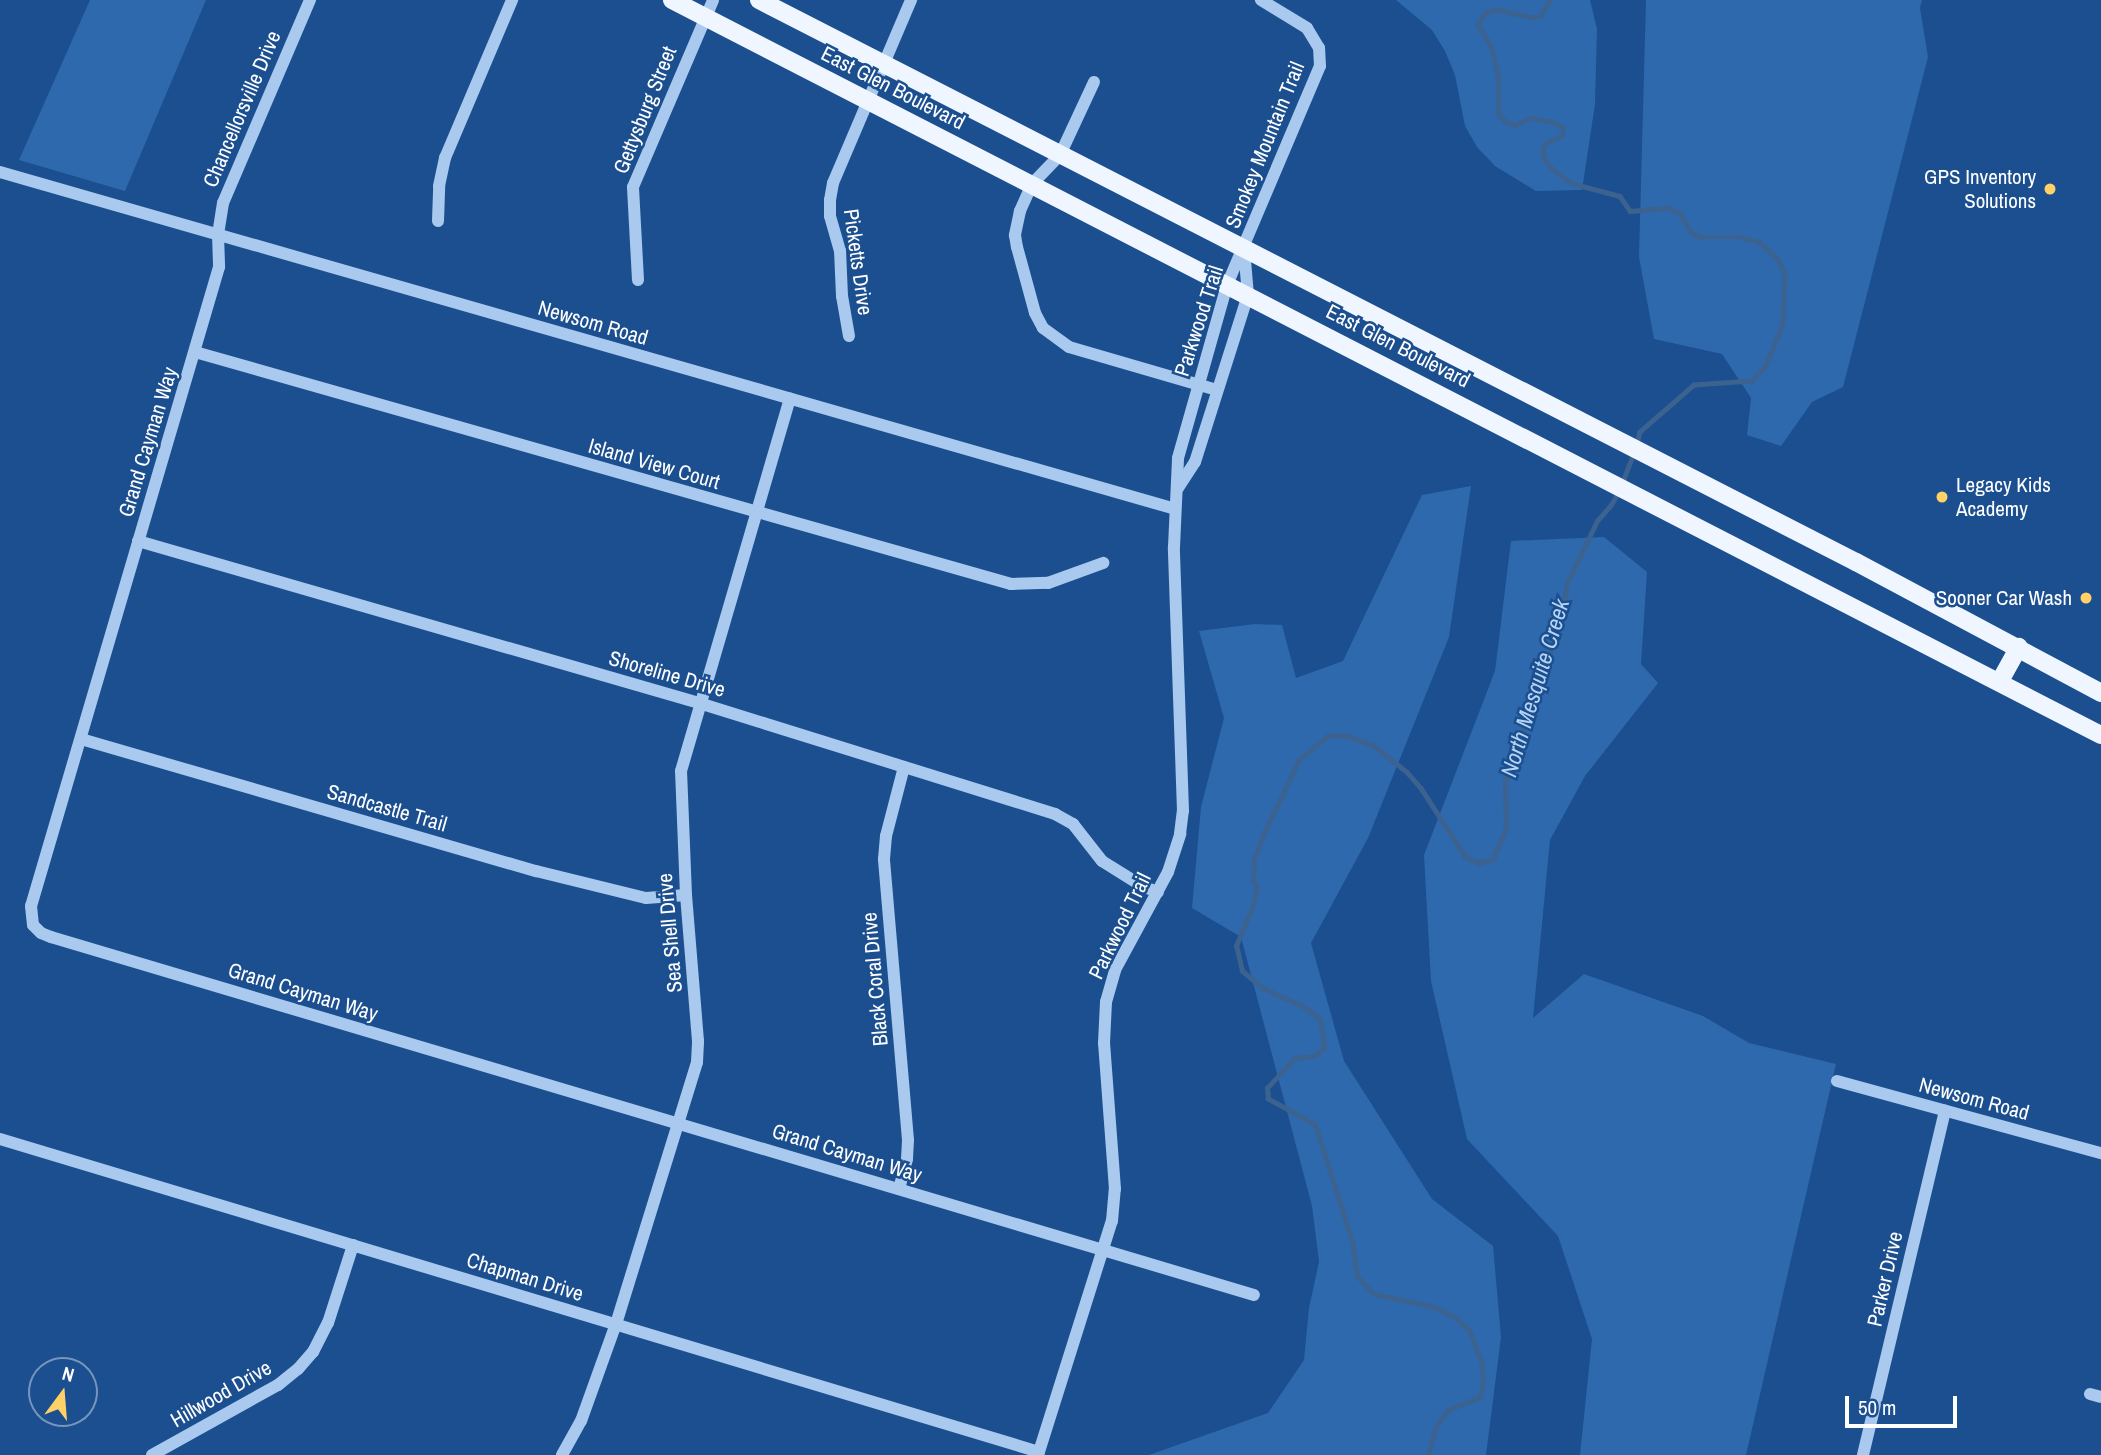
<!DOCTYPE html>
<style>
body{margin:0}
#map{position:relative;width:2101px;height:1455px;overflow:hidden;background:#1b4f8f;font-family:"Archivo Narrow",sans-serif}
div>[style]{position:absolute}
.green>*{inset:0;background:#2e69ad}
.stream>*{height:4.5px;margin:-2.25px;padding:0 2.25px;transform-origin:2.25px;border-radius:2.25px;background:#3c6290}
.minor>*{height:12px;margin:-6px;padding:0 6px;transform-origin:6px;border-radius:6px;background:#a9c9ee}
.major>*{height:18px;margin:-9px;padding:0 9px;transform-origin:9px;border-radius:9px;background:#f0f6ff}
.dots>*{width:19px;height:19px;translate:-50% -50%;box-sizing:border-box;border:4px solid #1b4f8f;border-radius:50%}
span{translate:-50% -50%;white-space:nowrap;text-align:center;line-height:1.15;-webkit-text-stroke:5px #1b4f8f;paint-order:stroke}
.street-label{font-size:21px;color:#fff}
.poi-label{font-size:21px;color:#fff}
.right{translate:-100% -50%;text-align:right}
.left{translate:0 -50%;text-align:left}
.water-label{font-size:23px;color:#b5d3f5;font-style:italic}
.north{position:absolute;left:28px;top:1357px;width:70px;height:70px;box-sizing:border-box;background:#1b4f8f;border:2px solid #7695bc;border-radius:50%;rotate:16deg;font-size:19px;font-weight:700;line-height:28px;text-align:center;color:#fff}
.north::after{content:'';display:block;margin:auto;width:24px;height:32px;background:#ffd166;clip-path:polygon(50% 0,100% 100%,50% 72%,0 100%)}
.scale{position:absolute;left:1845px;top:1396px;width:112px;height:32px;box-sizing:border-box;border:4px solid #fff;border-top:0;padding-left:9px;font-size:21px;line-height:24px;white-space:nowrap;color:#fff;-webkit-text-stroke:5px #1b4f8f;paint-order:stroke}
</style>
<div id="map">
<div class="green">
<i style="clip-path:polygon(90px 0,206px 0,125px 191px,19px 160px)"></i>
<i style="clip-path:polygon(1396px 0,1590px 0,1597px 29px,1595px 104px,1582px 190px,1536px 191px,1495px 166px,1477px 147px,1465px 126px,1455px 75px,1445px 51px,1432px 30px)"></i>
<i style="clip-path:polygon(1646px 0,1922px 0,1920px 8px,1928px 57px,1843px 387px,1812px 402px,1781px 446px,1747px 435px,1751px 398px,1722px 354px,1654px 339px,1639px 257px)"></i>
<i style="clip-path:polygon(1471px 486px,1449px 637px,1368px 838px,1311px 943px,1344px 1061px,1432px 1199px,1493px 1246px,1501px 1337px,1486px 1455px,1149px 1455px,1268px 1413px,1304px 1360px,1309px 1308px,1319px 1262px,1312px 1206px,1241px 937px,1192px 908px,1201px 807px,1224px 718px,1199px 631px,1255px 624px,1282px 625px,1296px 678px,1343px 661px,1422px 495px)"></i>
<i style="clip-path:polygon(1604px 537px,1647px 572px,1641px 664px,1658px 683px,1585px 776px,1550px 840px,1533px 1018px,1584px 974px,1703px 1016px,1749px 1043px,1836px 1064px,1746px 1455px,1580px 1455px,1592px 1339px,1558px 1236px,1467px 1139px,1431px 981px,1424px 855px,1495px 671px,1511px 541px)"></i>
</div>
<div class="stream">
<i style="left:1550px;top:0;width:18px;rotate:119deg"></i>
<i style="left:1541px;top:16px;width:9px;rotate:167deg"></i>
<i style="left:1532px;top:18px;width:36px;rotate:-167deg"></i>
<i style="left:1497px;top:10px;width:11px;rotate:165deg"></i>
<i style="left:1486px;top:13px;width:14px;rotate:126deg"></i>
<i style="left:1478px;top:24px;width:28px;rotate:60deg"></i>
<i style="left:1492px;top:48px;width:25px;rotate:76deg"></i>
<i style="left:1498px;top:72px;width:43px;rotate:88.7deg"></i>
<i style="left:1499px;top:115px;width:10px;rotate:45deg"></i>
<i style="left:1506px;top:122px;width:9px;rotate:18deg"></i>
<i style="left:1515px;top:125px;width:17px;rotate:-24deg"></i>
<i style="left:1531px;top:118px;width:22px;rotate:10deg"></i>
<i style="left:1553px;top:122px;width:11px;rotate:27deg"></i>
<i style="left:1563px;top:127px;width:8px;rotate:90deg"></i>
<i style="left:1563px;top:135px;width:21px;rotate:152deg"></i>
<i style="left:1544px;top:145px;width:11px;rotate:95deg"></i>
<i style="left:1543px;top:156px;width:13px;rotate:58deg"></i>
<i style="left:1550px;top:167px;width:26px;rotate:37deg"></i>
<i style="left:1571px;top:183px;width:51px;rotate:14.9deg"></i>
<i style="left:1620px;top:196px;width:18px;rotate:56deg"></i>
<i style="left:1630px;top:211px;width:38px;rotate:-5deg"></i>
<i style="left:1668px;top:208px;width:13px;rotate:23deg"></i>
<i style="left:1680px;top:213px;width:22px;rotate:60deg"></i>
<i style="left:1691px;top:232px;width:11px;rotate:27deg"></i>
<i style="left:1701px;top:237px;width:41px"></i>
<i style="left:1742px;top:237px;width:18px;rotate:16deg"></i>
<i style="left:1759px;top:242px;width:25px;rotate:42deg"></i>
<i style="left:1778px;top:259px;width:17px;rotate:65deg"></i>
<i style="left:1785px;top:274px;width:50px;rotate:92.3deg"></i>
<i style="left:1783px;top:324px;width:45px;rotate:112deg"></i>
<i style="left:1766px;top:366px;width:21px;rotate:133deg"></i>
<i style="left:1752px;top:381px;width:58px;rotate:176.1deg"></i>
<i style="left:1694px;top:385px;width:72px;rotate:139deg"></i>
<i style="left:1640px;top:432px;width:12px;rotate:104deg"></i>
<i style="left:1622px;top:483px;width:33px;rotate:-69deg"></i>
<i style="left:1428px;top:1455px;width:28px;rotate:-75deg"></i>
<i style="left:1435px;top:1428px;width:22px;rotate:-54deg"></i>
<i style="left:1448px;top:1410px;width:35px;rotate:-22deg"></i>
<i style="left:1480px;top:1397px;width:13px;rotate:-77deg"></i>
<i style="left:1483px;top:1384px;width:20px;rotate:-93deg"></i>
<i style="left:1482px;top:1364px;width:36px;rotate:-111deg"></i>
<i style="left:1469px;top:1330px;width:20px;rotate:-139deg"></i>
<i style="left:1454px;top:1317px;width:23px;rotate:-155deg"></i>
<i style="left:1433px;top:1307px;width:61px;rotate:-167.8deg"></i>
<i style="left:1373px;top:1294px;width:24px;rotate:-132deg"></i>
<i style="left:1357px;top:1276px;width:35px;rotate:-98deg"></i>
<i style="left:1352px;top:1241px;width:122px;rotate:-107.7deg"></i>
<i style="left:1315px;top:1125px;width:54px;rotate:-151deg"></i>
<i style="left:1268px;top:1099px;width:11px;rotate:-95deg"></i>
<i style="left:1267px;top:1088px;width:41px;rotate:-47deg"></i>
<i style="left:1295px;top:1058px;width:20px;rotate:-6deg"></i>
<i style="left:1315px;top:1056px;width:13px;rotate:-45deg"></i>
<i style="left:1324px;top:1047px;width:27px;rotate:-98deg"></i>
<i style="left:1320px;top:1020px;width:17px;rotate:-140deg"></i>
<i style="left:1307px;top:1009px;width:50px;rotate:-155deg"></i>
<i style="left:1262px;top:988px;width:26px;rotate:-140deg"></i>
<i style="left:1242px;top:971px;width:26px;rotate:-103deg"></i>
<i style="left:1236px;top:946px;width:44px;rotate:-67.5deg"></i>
<i style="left:1253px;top:905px;width:17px;rotate:-77deg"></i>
<i style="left:1257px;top:888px;width:8px;rotate:-120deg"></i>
<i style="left:1253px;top:881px;width:22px;rotate:-87deg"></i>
<i style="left:1254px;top:859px;width:26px;rotate:-69deg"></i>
<i style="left:1263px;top:835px;width:83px;rotate:-64.4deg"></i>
<i style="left:1299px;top:760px;width:39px;rotate:-40deg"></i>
<i style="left:1329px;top:735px;width:18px;rotate:3deg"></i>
<i style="left:1347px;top:736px;width:28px;rotate:19deg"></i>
<i style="left:1373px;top:745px;width:43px;rotate:38.5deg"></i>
<i style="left:1407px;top:772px;width:21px;rotate:49deg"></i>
<i style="left:1421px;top:788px;width:81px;rotate:57.1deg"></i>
<i style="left:1465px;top:856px;width:15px;rotate:28deg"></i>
<i style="left:1478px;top:863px;width:16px;rotate:-15deg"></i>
<i style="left:1493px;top:859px;width:34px;rotate:-67deg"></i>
<i style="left:1506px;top:828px;width:46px;rotate:-91.2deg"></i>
<i style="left:1505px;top:782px;width:175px;rotate:-70.9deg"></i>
<i style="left:1562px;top:617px;width:34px;rotate:-82deg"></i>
<i style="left:1567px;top:583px;width:69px;rotate:-64.2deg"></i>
<i style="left:1597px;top:521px;width:21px;rotate:-49deg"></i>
<i style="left:1611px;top:505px;width:16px;rotate:-60deg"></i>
</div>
<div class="minor">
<i style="left:310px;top:0;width:221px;rotate:113.2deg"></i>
<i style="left:223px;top:203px;width:32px;rotate:99deg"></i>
<i style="left:218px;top:235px;width:32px;rotate:88deg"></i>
<i style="left:219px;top:267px;width:666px;rotate:106.39deg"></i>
<i style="left:31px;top:906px;width:19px;rotate:84deg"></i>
<i style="left:33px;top:925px;width:11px;rotate:45deg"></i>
<i style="left:41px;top:933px;width:11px;rotate:22deg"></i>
<i style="left:51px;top:937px;width:1255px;rotate:16.57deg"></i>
<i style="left:1094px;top:82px;width:81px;rotate:115deg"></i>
<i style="left:1060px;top:155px;width:40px;rotate:134deg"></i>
<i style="left:1032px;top:184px;width:30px;rotate:114deg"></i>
<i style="left:1020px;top:211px;width:25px;rotate:102deg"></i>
<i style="left:1015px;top:235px;width:12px;rotate:81deg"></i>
<i style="left:1017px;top:247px;width:68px;rotate:74.7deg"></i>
<i style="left:1035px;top:313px;width:17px;rotate:62deg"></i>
<i style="left:1043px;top:328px;width:32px;rotate:36deg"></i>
<i style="left:1069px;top:347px;width:154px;rotate:16.2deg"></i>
<i style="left:0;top:172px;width:1222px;rotate:16deg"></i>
<i style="left:438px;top:221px;width:35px;rotate:-88deg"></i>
<i style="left:439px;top:186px;width:29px;rotate:-78deg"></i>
<i style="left:445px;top:158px;width:172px;rotate:-67deg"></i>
<i style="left:638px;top:280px;width:93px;rotate:-93.1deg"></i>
<i style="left:633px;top:187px;width:203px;rotate:-66.8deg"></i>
<i style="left:849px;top:336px;width:41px;rotate:-99.9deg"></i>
<i style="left:842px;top:296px;width:45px;rotate:-92.5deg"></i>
<i style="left:840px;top:251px;width:36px;rotate:-106deg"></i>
<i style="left:830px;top:216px;width:16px;rotate:-90deg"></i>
<i style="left:830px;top:200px;width:17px;rotate:-80deg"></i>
<i style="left:833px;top:183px;width:199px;rotate:-66.9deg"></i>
<i style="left:195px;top:352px;width:848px;rotate:15.87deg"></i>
<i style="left:1011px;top:584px;width:37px;rotate:-2deg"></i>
<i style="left:1048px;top:583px;width:59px;rotate:-20deg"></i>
<i style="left:1178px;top:488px;width:31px;rotate:-57deg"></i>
<i style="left:1195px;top:462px;width:175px;rotate:-72.4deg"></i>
<i style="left:1248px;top:295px;width:46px;rotate:-95deg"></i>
<i style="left:138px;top:541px;width:584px;rotate:16.11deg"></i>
<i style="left:699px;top:703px;width:373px;rotate:17.3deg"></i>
<i style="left:1055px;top:814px;width:21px;rotate:29deg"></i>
<i style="left:1073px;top:824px;width:47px;rotate:51.9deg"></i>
<i style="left:1102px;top:861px;width:47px;rotate:32deg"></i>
<i style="left:1142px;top:886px;width:17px;rotate:21deg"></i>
<i style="left:81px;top:739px;width:474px;rotate:16.2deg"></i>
<i style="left:536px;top:871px;width:113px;rotate:13.8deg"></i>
<i style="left:646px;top:898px;width:40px;rotate:-4.3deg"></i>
<i style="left:1837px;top:1081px;width:274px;rotate:15.3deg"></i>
<i style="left:0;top:1139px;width:1085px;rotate:16.76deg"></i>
<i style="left:899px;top:1189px;width:31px;rotate:-75deg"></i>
<i style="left:907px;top:1159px;width:19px;rotate:-87deg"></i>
<i style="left:908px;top:1140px;width:282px;rotate:-94.9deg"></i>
<i style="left:884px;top:859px;width:23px;rotate:-85deg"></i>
<i style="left:886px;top:836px;width:71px;rotate:-75.4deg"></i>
<i style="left:2090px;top:1394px;width:11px;rotate:15deg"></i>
<i style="left:152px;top:1455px;width:144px;rotate:-29.1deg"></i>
<i style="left:278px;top:1385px;width:26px;rotate:-39deg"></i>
<i style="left:298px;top:1369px;width:23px;rotate:-49deg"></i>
<i style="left:313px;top:1352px;width:33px;rotate:-63deg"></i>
<i style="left:328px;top:1323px;width:82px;rotate:-72.2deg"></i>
<i style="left:562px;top:1455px;width:39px;rotate:-61deg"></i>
<i style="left:581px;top:1421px;width:103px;rotate:-70.2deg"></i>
<i style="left:616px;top:1324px;width:274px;rotate:-72.8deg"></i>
<i style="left:697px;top:1062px;width:21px;rotate:-87deg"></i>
<i style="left:698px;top:1041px;width:146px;rotate:-94.7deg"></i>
<i style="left:686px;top:895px;width:124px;rotate:-92.3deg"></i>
<i style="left:681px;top:771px;width:388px;rotate:-73.7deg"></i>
<i style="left:1038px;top:1455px;width:245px;rotate:-72.5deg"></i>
<i style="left:1112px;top:1221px;width:32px;rotate:-85deg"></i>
<i style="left:1115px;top:1189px;width:146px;rotate:-94.3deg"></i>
<i style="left:1104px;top:1043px;width:41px;rotate:-87.2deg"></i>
<i style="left:1106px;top:1002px;width:33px;rotate:-74deg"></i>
<i style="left:1115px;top:970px;width:111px;rotate:-61.6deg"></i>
<i style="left:1168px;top:872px;width:40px;rotate:-72deg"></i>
<i style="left:1180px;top:834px;width:23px;rotate:-83deg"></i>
<i style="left:1183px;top:811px;width:264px;rotate:-92deg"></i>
<i style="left:1174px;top:547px;width:89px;rotate:-87.4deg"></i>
<i style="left:1178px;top:458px;width:180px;rotate:-74.2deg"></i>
<i style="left:1227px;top:285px;width:238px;rotate:-67deg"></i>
<i style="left:1320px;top:66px;width:18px;rotate:-93deg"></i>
<i style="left:1319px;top:48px;width:23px;rotate:-121deg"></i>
<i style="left:1307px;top:28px;width:54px;rotate:-148.7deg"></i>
<i style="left:1863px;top:1455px;width:354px;rotate:-76.6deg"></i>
</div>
<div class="major">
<i style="left:672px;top:0;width:1607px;rotate:27.22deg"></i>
<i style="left:759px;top:0;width:1233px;rotate:27.13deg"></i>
<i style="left:1856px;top:562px;width:278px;rotate:28.1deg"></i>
<i style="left:2000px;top:681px;width:39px;rotate:-61deg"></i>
</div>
<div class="dots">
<i style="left:2050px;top:189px;background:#ffd166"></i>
<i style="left:1942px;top:497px;background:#ffd166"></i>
<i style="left:2086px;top:598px;background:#ffd166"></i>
</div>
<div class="street-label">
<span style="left:893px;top:88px;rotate:27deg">East Glen Boulevard</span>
<span style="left:242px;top:109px;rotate:-67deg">Chancellorsville Drive</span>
<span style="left:645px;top:110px;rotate:-68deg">Gettysburg Street</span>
<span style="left:1265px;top:145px;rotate:-68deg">Smokey Mountain Trail</span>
<span style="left:858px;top:262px;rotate:82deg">Picketts Drive</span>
<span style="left:1199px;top:321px;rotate:-72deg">Parkwood Trail</span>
<span style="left:593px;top:323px;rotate:16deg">Newsom Road</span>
<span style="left:1398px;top:346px;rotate:27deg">East Glen Boulevard</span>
<span style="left:148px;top:442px;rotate:-73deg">Grand Cayman Way</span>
<span style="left:654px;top:464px;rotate:16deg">Island View Court</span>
<span style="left:667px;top:674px;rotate:16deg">Shoreline Drive</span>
<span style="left:387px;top:808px;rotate:16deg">Sandcastle Trail</span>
<span style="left:1120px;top:926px;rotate:-64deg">Parkwood Trail</span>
<span style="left:670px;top:933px;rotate:-95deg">Sea Shell Drive</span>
<span style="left:875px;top:979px;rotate:-95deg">Black Coral Drive</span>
<span style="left:303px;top:992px;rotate:17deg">Grand Cayman Way</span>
<span style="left:1974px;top:1099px;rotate:15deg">Newsom Road</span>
<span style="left:847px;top:1153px;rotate:17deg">Grand Cayman Way</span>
<span style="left:525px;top:1277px;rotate:17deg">Chapman Drive</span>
<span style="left:1885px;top:1279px;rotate:-77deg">Parker Drive</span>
<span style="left:221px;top:1394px;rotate:-30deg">Hillwood Drive</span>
</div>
<div class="poi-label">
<span class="right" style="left:2036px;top:189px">GPS Inventory<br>Solutions</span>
<span class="left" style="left:1956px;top:497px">Legacy Kids<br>Academy</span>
<span class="right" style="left:2072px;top:598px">Sooner Car Wash</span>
</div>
<div class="water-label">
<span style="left:1535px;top:688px;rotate:-73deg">North Mesquite Creek</span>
</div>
<div class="north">N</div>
<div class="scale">50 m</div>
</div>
